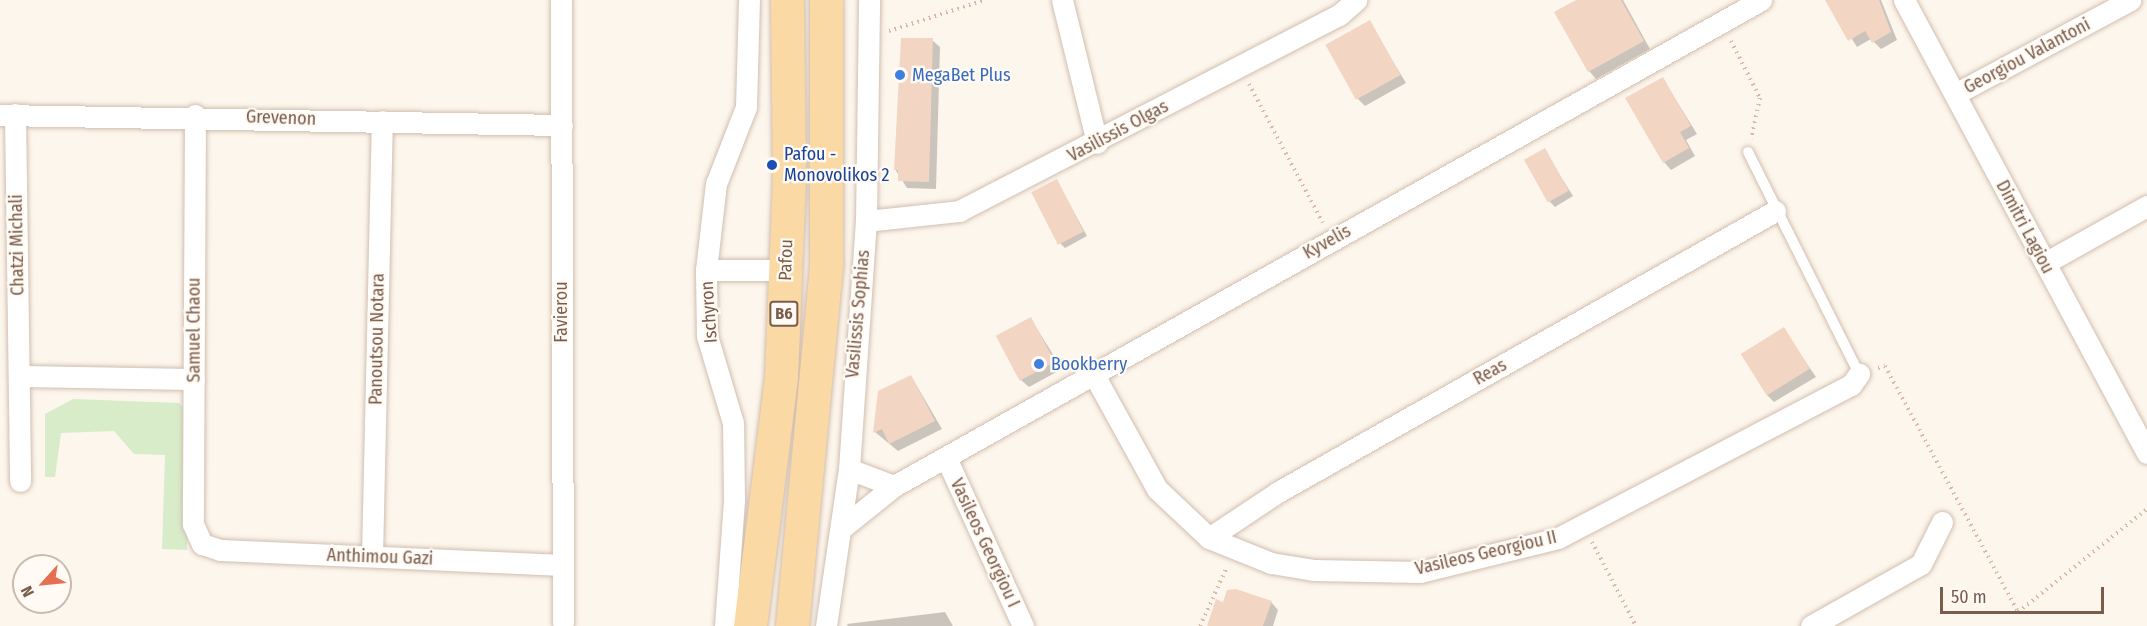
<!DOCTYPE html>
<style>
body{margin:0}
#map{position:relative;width:2147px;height:626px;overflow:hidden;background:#fdf6ec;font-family:"Fira Sans Condensed",sans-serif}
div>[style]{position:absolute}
.green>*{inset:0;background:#d8ecc9}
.shadow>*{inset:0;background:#0003}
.building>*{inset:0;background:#f3d5c3;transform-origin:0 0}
.path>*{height:4px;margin-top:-2px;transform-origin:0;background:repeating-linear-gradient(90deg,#d9b8a5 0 1.5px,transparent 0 6px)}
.roads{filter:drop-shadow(0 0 2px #d1beb0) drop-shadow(0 0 2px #d1beb0)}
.lane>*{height:10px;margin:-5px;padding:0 5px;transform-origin:5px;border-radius:5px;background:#fff}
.street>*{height:21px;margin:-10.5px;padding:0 10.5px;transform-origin:10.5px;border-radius:10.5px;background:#fff}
.primary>*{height:33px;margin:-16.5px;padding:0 16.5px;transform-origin:16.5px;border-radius:16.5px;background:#fbd9a5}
.dots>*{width:16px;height:16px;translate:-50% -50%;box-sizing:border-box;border:3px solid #fffaf3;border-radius:50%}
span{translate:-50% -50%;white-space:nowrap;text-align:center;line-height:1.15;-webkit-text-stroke:4.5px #fffaf3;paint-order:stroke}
.shield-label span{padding:2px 4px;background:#fffaf3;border:2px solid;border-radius:4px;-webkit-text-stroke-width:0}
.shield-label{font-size:16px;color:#7a5c4d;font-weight:700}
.street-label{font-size:18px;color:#7a5c4d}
.shop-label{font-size:18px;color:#366cbe}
.left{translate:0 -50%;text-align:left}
.transit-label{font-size:18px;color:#164399}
.north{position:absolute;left:12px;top:554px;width:60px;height:60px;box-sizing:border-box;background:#fffaf3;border:2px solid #cabbb1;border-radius:50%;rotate:243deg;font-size:16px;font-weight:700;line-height:24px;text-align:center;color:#7a5c4d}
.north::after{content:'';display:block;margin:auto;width:21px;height:27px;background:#e76f51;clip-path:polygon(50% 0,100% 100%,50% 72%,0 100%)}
.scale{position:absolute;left:1940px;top:587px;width:164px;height:27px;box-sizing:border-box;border:3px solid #7a5c4d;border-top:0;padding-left:8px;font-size:18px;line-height:21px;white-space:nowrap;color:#7a5c4d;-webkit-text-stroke:4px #fffaf3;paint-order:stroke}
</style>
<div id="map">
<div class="green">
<i style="clip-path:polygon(73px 399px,179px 403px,189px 412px,187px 550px,162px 549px,165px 455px,134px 454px,114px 431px,61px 433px,55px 477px,45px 477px,45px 414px)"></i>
</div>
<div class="shadow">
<i style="clip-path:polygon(1579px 0,1623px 0,1650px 49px,1596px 79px,1589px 71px)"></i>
<i style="clip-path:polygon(1827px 0,1881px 0,1897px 40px,1881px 49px,1871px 39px,1857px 47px)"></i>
<i style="clip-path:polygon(1369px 22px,1406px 83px,1365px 106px,1357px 98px)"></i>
<i style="clip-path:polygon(932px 40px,940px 47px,936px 189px,907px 188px,895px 169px)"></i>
<i style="clip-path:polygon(1663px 79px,1697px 134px,1686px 140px,1695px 156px,1671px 170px,1664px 162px)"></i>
<i style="clip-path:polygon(1544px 150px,1573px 196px,1555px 207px,1550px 202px)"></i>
<i style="clip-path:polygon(1057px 181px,1087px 236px,1065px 248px,1060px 243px)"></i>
<i style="clip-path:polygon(1031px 319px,1062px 369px,1029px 387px,1021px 380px)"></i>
<i style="clip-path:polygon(1783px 329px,1816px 377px,1774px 402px,1767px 395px)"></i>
<i style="clip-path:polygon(911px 376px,942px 429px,898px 451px,875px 432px)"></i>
<i style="clip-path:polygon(1271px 602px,1278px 610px,1273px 626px,1208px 626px)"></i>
<i style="clip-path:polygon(945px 612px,953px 626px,848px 626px,847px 624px)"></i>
</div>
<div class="building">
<i style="clip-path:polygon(1576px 0,1621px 0,1644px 41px,1588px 72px,1554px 12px)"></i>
<i style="clip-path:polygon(1825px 0,1879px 0,1891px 32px,1872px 43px,1865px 31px,1848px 41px)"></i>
<i style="left:1370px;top:20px;width:63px;height:51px;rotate:61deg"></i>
<i style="clip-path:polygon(901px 38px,933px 38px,929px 182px,898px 181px,898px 170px,894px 170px)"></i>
<i style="clip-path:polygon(1663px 77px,1691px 126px,1680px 132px,1689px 148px,1663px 163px,1625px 98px)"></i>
<i style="left:1545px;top:148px;width:49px;height:24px;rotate:61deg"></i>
<i style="left:1057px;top:179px;width:59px;height:29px;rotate:63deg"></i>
<i style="left:1031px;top:317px;width:51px;height:40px;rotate:62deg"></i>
<i style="left:1784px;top:327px;width:49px;height:51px;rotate:58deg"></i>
<i style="clip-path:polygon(911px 375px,935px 421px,889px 444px,882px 429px,873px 433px,878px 391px)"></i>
<i style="clip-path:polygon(1236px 589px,1272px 601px,1263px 626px,1207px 626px,1216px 599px,1223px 602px,1227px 590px)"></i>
</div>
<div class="path">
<i style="left:889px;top:31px;width:101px;rotate:-17.9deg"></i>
<i style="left:1731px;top:41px;width:64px;rotate:63deg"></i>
<i style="left:1760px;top:98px;width:42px;rotate:102.4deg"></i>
<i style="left:1249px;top:84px;width:157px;rotate:62deg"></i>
<i style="left:1878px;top:368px;width:7px;rotate:-16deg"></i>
<i style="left:1885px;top:366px;width:280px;rotate:61.6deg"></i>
<i style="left:2018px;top:612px;width:165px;rotate:-38.6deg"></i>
<i style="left:1592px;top:542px;width:95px;rotate:62.4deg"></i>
<i style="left:1200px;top:626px;width:65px;rotate:-65.4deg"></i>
</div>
<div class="roads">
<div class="lane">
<i style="left:1748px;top:152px;width:248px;rotate:63.4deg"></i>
</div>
<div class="street">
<i style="left:561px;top:0;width:623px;rotate:89.82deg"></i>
<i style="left:1062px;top:0;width:147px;rotate:76.2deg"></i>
<i style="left:1904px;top:0;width:514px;rotate:61.79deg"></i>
<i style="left:1955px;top:94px;width:199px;rotate:-28.2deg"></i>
<i style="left:15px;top:114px;width:367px;rotate:89.2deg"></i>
<i style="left:0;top:115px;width:562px;rotate:1.02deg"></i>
<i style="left:195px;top:115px;width:409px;rotate:90.3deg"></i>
<i style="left:193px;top:524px;width:22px;rotate:66deg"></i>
<i style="left:202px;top:544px;width:19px;rotate:18deg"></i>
<i style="left:220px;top:550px;width:339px;rotate:2.5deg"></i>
<i style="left:866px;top:221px;width:94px;rotate:-6.1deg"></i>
<i style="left:959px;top:211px;width:428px;rotate:-27.3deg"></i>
<i style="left:1339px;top:15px;width:23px;rotate:-41deg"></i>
<i style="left:2045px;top:263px;width:117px;rotate:-29.2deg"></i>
<i style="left:706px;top:270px;width:79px"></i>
<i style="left:1093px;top:373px;width:132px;rotate:61.1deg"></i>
<i style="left:1157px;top:489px;width:71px;rotate:43.3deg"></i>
<i style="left:1209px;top:538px;width:67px;rotate:22deg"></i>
<i style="left:1271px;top:563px;width:44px;rotate:9.2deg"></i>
<i style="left:1314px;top:570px;width:106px;rotate:1.1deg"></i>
<i style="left:1420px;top:572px;width:142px;rotate:-13.8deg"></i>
<i style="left:1558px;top:538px;width:331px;rotate:-27.6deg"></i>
<i style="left:1851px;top:385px;width:14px;rotate:-54deg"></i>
<i style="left:19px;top:376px;width:175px;rotate:1deg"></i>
<i style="left:947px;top:460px;width:183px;rotate:65.4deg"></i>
<i style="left:849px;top:469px;width:48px;rotate:20.7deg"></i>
<i style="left:843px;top:527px;width:65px;rotate:-38.8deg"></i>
<i style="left:894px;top:486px;width:994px;rotate:-29.27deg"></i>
<i style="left:1209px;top:538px;width:83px;rotate:-33.7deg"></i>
<i style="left:1278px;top:492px;width:571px;rotate:-29.48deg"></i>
<i style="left:372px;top:556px;width:435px;rotate:-88.7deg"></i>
<i style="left:725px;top:626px;width:126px;rotate:-85.9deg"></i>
<i style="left:734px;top:500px;width:77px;rotate:-90.7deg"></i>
<i style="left:733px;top:423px;width:91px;rotate:-106.6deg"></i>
<i style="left:707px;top:336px;width:66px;rotate:-90.9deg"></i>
<i style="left:706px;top:270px;width:87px;rotate:-83.4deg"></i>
<i style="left:716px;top:184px;width:83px;rotate:-68.7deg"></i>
<i style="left:746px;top:107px;width:107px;rotate:-88.4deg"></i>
<i style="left:826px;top:626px;width:159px;rotate:-81.7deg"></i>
<i style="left:849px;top:469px;width:249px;rotate:-86.1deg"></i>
<i style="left:866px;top:221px;width:221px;rotate:-89.2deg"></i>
<i style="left:1811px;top:626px;width:126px;rotate:-29.4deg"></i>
<i style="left:1921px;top:564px;width:47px;rotate:-63.4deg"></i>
</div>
<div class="primary">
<i style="left:750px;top:626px;width:251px;rotate:-82.9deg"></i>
<i style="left:781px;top:377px;width:203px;rotate:-87.7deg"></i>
<i style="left:789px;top:174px;width:174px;rotate:-90.7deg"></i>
<i style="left:792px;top:626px;width:365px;rotate:-84.6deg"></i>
<i style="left:826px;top:263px;width:263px;rotate:-90deg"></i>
</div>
</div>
<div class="dots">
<i style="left:900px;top:75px;background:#3f7fe0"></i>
<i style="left:772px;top:165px;background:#1a4fb4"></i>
<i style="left:1039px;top:364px;background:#3f7fe0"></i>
</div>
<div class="shield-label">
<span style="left:784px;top:314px">B6</span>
</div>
<div class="street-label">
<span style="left:2027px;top:56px;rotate:-28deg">Georgiou Valantoni</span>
<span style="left:281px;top:118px;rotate:2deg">Grevenon</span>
<span style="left:1118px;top:131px;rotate:-28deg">Vasilissis Olgas</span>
<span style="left:2025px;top:227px;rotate:62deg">Dimitri Lagiou</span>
<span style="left:1327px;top:242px;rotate:-29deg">Kyvelis</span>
<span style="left:17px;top:245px;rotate:-91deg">Chatzi Michali</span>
<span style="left:786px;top:260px;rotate:-88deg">Pafou</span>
<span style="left:561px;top:312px;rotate:-90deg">Favierou</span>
<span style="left:709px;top:312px;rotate:-94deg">Ischyron</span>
<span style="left:858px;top:314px;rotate:-85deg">Vasilissis Sophias</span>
<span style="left:194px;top:330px;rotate:-90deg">Samuel Chaou</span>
<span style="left:377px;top:339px;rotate:-89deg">Panoutsou Notara</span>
<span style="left:1490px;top:372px;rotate:-29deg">Reas</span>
<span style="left:985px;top:543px;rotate:65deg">Vasileos Georgiou I</span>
<span style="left:1486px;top:553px;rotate:-13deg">Vasileos Georgiou II</span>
<span style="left:380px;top:557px;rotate:2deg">Anthimou Gazi</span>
</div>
<div class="shop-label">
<span class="left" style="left:912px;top:75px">MegaBet Plus</span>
<span class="left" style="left:1051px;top:364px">Bookberry</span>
</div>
<div class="transit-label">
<span class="left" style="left:784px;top:165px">Pafou -<br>Monovolikos 2</span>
</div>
<div class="north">N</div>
<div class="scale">50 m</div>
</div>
